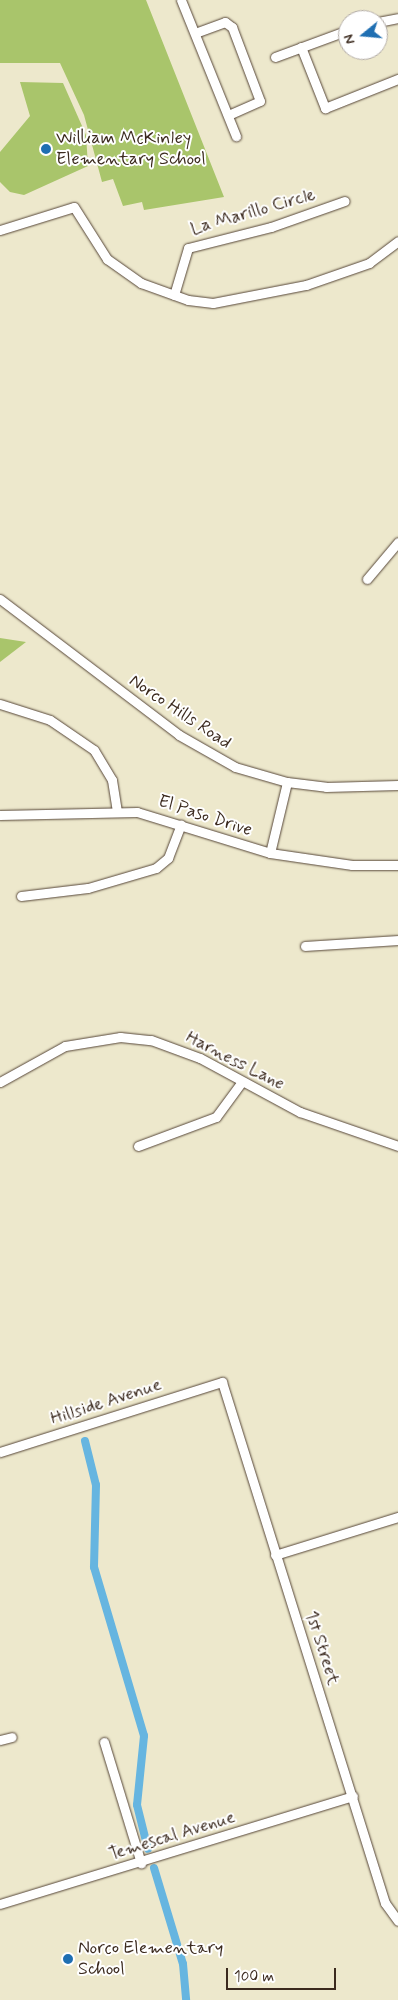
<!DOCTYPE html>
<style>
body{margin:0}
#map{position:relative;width:398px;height:2000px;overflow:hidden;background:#ede8cc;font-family:Mynerve,sans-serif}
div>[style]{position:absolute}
.green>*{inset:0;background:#a9c56b}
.canal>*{height:8px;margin:-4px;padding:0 4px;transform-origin:4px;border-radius:4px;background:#66b5e0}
.roads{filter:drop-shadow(0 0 1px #564638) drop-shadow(0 0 1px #564638)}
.minor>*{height:9px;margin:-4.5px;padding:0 4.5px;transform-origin:4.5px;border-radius:4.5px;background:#fff}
.dots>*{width:14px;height:14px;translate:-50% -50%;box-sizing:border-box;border:2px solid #fff;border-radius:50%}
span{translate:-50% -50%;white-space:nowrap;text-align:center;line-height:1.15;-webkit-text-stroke:4px #fff;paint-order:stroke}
.poi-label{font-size:18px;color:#3b2a1e}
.left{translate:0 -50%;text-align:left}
.street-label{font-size:18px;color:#3b2a1e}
.north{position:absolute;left:338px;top:10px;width:50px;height:50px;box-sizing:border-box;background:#fff;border:1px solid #b1aaa5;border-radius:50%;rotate:253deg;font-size:14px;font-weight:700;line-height:20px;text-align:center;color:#3b2a1e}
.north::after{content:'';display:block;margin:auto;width:18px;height:22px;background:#1f6fb2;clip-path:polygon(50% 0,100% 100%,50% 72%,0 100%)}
.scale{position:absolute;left:226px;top:1968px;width:110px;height:22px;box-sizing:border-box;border:2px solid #3b2a1e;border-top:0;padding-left:6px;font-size:15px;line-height:18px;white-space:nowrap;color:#3b2a1e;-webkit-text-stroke:4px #fff;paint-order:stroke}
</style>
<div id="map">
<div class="green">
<i style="clip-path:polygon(0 0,146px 0,224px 197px,144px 210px,142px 202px,123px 206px,113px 179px,102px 182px,84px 115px,60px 63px,0 63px)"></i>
<i style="clip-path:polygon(20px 82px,63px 83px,86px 135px,88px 166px,24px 195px,10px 192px,0 182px,0 152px,30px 116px)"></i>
<i style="clip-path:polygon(0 638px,26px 642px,0 662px)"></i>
</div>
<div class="canal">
<i style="left:85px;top:1441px;width:45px;rotate:76deg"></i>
<i style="left:96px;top:1485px;width:82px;rotate:91.4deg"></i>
<i style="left:94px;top:1567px;width:176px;rotate:73.5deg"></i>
<i style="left:144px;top:1736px;width:69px;rotate:95.8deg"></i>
<i style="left:137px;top:1805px;width:45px;rotate:76deg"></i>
<i style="left:154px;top:1868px;width:100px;rotate:73.2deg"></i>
<i style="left:183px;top:1964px;width:36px;rotate:85deg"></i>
</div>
<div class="roads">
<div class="minor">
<i style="left:181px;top:0;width:147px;rotate:68deg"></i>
<i style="left:378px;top:22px;width:20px;rotate:-11deg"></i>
<i style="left:195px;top:33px;width:32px;rotate:-20deg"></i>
<i style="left:225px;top:22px;width:9px;rotate:36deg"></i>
<i style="left:232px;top:27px;width:79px;rotate:69.3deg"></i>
<i style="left:260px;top:101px;width:35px;rotate:156deg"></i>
<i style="left:301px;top:47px;width:66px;rotate:68.5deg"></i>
<i style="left:325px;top:108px;width:79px;rotate:-21.7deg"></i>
<i style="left:275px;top:57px;width:78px;rotate:-20.3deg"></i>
<i style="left:0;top:230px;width:77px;rotate:-17.3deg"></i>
<i style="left:74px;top:207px;width:62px;rotate:57.6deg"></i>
<i style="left:107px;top:259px;width:42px;rotate:35.2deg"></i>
<i style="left:141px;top:283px;width:50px;rotate:19.9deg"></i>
<i style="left:188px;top:300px;width:25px;rotate:7deg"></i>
<i style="left:213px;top:303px;width:95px;rotate:-11deg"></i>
<i style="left:306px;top:285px;width:67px;rotate:-19.2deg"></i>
<i style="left:369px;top:263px;width:36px;rotate:-37deg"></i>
<i style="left:174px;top:295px;width:49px;rotate:-73.4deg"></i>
<i style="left:188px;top:248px;width:86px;rotate:-14.2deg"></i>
<i style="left:271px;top:227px;width:78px;rotate:-19.4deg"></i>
<i style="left:367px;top:579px;width:48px;rotate:-50deg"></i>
<i style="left:0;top:599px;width:225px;rotate:37.2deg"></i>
<i style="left:179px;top:735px;width:64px;rotate:29.7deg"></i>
<i style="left:235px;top:767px;width:54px;rotate:16.1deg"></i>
<i style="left:287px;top:782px;width:39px;rotate:7deg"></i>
<i style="left:326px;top:787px;width:72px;rotate:-1.6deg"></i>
<i style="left:0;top:704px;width:52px;rotate:17.7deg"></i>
<i style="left:50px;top:720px;width:53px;rotate:34.3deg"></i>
<i style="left:94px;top:750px;width:35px;rotate:59deg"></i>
<i style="left:112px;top:780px;width:32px;rotate:81deg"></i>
<i style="left:0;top:815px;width:137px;rotate:-1.3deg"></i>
<i style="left:137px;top:812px;width:139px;rotate:17.1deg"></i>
<i style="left:270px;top:853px;width:83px;rotate:8.3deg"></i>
<i style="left:352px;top:865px;width:46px"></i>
<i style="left:270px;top:853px;width:73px;rotate:-76.5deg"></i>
<i style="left:21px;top:896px;width:67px;rotate:-6.8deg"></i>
<i style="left:88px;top:888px;width:71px;rotate:-16.4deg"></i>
<i style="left:156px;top:868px;width:16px;rotate:-40deg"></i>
<i style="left:168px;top:858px;width:36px;rotate:-69deg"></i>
<i style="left:305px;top:946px;width:93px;rotate:-3.7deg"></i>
<i style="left:0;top:1082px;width:74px;rotate:-29deg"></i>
<i style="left:65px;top:1046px;width:56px;rotate:-9.3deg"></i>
<i style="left:120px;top:1037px;width:31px;rotate:6deg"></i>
<i style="left:151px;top:1040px;width:52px;rotate:20.2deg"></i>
<i style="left:200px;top:1058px;width:114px;rotate:28.4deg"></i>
<i style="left:300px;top:1112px;width:104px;rotate:19.1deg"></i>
<i style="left:138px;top:1146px;width:83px;rotate:-20.4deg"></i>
<i style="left:216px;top:1117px;width:42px;rotate:-53.7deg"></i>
<i style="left:0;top:1452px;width:233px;rotate:-17.5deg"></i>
<i style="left:222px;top:1382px;width:546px;rotate:72.63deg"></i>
<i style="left:385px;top:1903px;width:22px;rotate:54deg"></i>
<i style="left:275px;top:1555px;width:129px;rotate:-17.2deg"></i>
<i style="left:0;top:1740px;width:12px;rotate:-14deg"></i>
<i style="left:104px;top:1742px;width:127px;rotate:73deg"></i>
<i style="left:0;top:1904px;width:369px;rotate:-17deg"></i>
</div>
</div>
<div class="dots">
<i style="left:46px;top:149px;background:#1f6fb2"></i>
<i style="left:68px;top:1959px;background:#1f6fb2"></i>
</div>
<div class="poi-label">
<span class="left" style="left:56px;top:149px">William McKinley<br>Elementary School</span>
<span class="left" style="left:78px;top:1959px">Norco Elementary<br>School</span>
</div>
<div class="street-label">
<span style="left:253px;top:212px;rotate:-16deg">La Marillo Circle</span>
<span style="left:180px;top:712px;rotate:34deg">Norco Hills Road</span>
<span style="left:205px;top:816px;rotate:18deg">El Paso Drive</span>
<span style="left:235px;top:1061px;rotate:27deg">Harness Lane</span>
<span style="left:106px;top:1402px;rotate:-18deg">Hillside Avenue</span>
<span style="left:322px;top:1648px;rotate:72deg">1st Street</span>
<span style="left:172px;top:1836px;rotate:-17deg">Temescal Avenue</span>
</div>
<div class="north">N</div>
<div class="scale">100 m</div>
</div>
